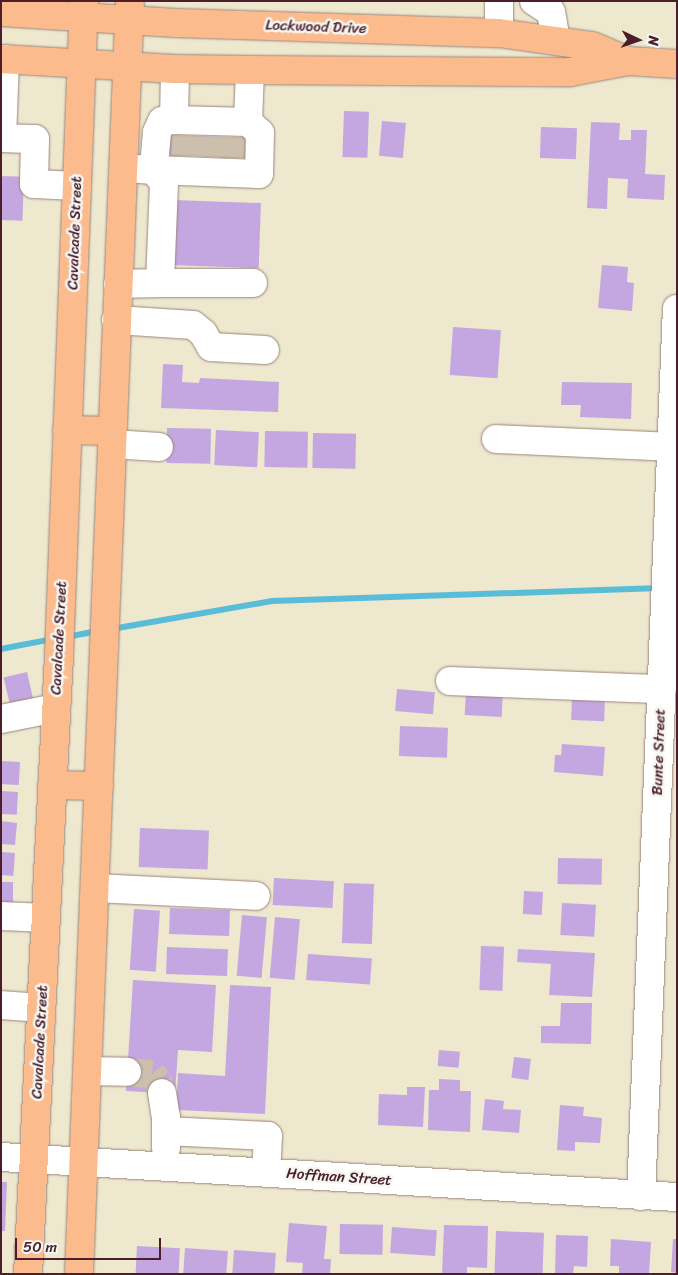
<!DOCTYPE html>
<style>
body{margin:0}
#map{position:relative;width:678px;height:1275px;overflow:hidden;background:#ede8ce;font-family:Sriracha,sans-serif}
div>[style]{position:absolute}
.stream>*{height:5.5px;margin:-2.75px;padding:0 2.75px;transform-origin:2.75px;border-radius:2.75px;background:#5abdd8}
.building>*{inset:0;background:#c4a7e1;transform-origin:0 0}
.minor-tunnel>*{height:28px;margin-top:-14px;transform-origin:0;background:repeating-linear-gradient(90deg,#ccc0ad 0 28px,transparent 0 42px)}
.roads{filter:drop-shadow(0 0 1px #9c847c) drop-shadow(0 0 1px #9c847c)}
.minor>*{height:28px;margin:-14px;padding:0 14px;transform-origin:14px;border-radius:14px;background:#fff}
.major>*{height:28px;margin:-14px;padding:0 14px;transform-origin:14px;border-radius:14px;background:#fbbb8d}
span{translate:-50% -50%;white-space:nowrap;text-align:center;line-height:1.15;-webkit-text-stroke:5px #f6f6f2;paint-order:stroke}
.street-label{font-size:15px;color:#4a1f2b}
.frame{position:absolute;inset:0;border:2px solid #4a1f2b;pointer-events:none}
.north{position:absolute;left:613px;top:15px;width:50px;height:50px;-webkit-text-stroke:4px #f6f6f2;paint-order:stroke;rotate:93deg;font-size:14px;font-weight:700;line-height:20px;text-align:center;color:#4a1f2b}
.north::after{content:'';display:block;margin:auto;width:18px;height:22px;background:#4a1f2b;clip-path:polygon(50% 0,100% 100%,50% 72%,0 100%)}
.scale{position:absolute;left:15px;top:1238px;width:146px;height:22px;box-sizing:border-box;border:2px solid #4a1f2b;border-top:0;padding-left:6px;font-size:15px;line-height:18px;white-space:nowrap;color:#4a1f2b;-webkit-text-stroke:4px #f6f6f2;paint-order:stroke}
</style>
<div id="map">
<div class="stream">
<i style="left:112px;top:629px;width:162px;rotate:-9.9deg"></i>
<i style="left:272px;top:601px;width:388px;rotate:-1.9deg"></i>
<i style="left:67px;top:637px;width:32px;rotate:-11deg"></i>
<i style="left:1px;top:649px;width:53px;rotate:-10.9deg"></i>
</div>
<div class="building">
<i style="left:344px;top:111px;width:25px;height:46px;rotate:2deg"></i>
<i style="left:382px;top:121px;width:24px;height:35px;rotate:5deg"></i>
<i style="clip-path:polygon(591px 122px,620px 123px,619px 140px,631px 140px,631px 130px,647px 130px,645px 174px,665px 175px,664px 200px,627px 198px,628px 179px,608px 178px,607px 209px,587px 208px)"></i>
<i style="left:541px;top:127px;width:36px;height:31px;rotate:2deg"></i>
<i style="left:166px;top:135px;width:89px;height:20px;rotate:2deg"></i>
<i style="left:1px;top:176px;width:23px;height:44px;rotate:2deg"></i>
<i style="left:172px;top:200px;width:89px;height:65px;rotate:2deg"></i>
<i style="clip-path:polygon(602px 265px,628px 267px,627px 282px,634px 283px,632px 311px,598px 308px)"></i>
<i style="left:453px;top:327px;width:48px;height:48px;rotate:4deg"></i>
<i style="clip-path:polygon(163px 364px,183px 365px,182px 382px,199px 383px,200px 378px,279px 382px,278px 412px,161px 408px)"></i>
<i style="clip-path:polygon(562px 382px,632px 383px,631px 419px,580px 417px,581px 405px,561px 405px)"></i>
<i style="left:167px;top:428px;width:44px;height:35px;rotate:1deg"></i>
<i style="left:216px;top:430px;width:43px;height:35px;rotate:3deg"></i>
<i style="left:265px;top:431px;width:43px;height:36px;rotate:1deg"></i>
<i style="left:313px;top:433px;width:43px;height:35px;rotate:1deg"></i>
<i style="left:27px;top:672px;width:32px;height:24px;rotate:77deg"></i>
<i style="left:397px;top:689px;width:38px;height:22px;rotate:5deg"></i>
<i style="left:466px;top:690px;width:37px;height:25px;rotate:3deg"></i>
<i style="left:572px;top:696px;width:33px;height:24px;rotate:2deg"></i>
<i style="left:400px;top:726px;width:48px;height:30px;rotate:2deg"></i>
<i style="clip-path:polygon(562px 744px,605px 747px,603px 776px,554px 772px,555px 755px,561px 755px)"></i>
<i style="left:1px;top:761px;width:19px;height:23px;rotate:3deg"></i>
<i style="left:1px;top:791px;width:17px;height:23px;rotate:3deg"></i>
<i style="clip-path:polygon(1px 821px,17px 823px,15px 845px,1px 844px)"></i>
<i style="left:140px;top:828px;width:69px;height:39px;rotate:2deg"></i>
<i style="left:1px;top:852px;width:14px;height:23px;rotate:4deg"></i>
<i style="left:558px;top:858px;width:44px;height:26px;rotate:1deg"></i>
<i style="left:274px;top:878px;width:60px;height:27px;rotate:3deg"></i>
<i style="left:1px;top:882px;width:12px;height:23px"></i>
<i style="left:344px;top:883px;width:30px;height:60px;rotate:2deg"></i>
<i style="left:524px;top:891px;width:19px;height:23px;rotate:3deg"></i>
<i style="left:562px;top:903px;width:34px;height:32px;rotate:3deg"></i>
<i style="left:170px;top:908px;width:60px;height:26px;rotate:2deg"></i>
<i style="left:134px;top:909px;width:26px;height:61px;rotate:4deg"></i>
<i style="left:242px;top:915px;width:25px;height:61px;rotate:5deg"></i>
<i style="left:275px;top:917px;width:25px;height:61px;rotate:5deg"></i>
<i style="left:481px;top:946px;width:23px;height:44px;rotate:2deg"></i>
<i style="left:167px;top:947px;width:61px;height:27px;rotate:2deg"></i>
<i style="clip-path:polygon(518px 949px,595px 953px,592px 997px,549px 995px,551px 964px,517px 962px)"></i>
<i style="left:308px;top:954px;width:64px;height:26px;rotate:4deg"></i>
<i style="clip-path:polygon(133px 980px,216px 985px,212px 1052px,178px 1050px,175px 1094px,126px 1091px)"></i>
<i style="clip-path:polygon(230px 985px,271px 987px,265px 1114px,176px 1110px,178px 1073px,225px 1076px)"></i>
<i style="clip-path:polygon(561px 1003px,592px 1003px,591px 1044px,541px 1043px,541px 1026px,560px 1026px)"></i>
<i style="left:439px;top:1050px;width:21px;height:16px;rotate:5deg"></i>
<i style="left:514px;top:1057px;width:17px;height:21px;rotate:7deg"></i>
<i style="clip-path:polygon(439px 1079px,460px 1080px,460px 1091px,471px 1091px,470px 1132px,428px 1130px,429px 1090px,439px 1090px)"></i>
<i style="clip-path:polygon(407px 1087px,425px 1087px,423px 1127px,378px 1125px,379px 1094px,407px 1095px)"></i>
<i style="clip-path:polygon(485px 1099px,504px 1101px,503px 1109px,521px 1110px,519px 1133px,482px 1130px)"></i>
<i style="clip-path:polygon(560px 1105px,584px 1107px,583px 1116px,602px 1118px,600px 1143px,575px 1142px,575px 1151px,557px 1150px)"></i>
<i style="clip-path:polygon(1px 1182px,7px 1182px,5px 1231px,1px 1231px)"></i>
<i style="clip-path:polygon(289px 1223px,327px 1226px,324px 1259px,331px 1259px,330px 1274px,302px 1274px,303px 1263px,286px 1262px)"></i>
<i style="left:340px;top:1224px;width:43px;height:30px;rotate:1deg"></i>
<i style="clip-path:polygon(444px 1225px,488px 1226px,487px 1268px,467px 1267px,467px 1274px,442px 1274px)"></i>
<i style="left:392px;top:1227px;width:45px;height:26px;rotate:4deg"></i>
<i style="left:496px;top:1231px;width:48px;height:43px;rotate:2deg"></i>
<i style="clip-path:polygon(556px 1235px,588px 1236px,587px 1267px,574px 1266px,573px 1274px,555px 1274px)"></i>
<i style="clip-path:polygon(611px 1239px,651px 1242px,649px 1274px,619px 1274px,619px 1266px,610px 1266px)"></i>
<i style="clip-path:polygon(673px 1239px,677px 1239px,677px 1273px,671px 1272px)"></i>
<i style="left:137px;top:1246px;width:43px;height:28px;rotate:3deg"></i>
<i style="left:185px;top:1248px;width:43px;height:26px;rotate:4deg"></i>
<i style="left:234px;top:1250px;width:42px;height:24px;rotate:4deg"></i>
</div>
<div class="minor-tunnel">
<i style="left:186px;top:156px;width:20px;rotate:-90deg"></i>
<i style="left:208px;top:157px;width:20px;rotate:-87deg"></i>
<i style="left:233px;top:158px;width:21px;rotate:-90deg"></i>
<i style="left:127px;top:1072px;width:25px;rotate:5deg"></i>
<i style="left:152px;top:1074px;width:9px;rotate:49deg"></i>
<i style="left:158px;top:1081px;width:13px;rotate:72deg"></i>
</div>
<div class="roads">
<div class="minor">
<i style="left:499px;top:1px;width:32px;rotate:90deg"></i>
<i style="left:534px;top:1px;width:20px;rotate:33deg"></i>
<i style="left:551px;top:12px;width:29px;rotate:80deg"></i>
<i style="left:175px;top:69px;width:51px;rotate:91.1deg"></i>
<i style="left:174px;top:120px;width:74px;rotate:1.5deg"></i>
<i style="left:248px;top:122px;width:52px;rotate:-87.8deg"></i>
<i style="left:174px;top:120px;width:12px;rotate:175deg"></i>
<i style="left:162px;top:121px;width:12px;rotate:114deg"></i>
<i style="left:157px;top:132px;width:38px;rotate:95deg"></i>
<i style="left:154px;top:170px;width:105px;rotate:2.2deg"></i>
<i style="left:259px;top:174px;width:41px;rotate:-88.6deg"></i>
<i style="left:260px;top:133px;width:16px;rotate:-137deg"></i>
<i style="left:1px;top:138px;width:34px;rotate:2deg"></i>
<i style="left:35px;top:139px;width:45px;rotate:91.3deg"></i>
<i style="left:34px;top:184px;width:43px;rotate:2.7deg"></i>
<i style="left:2px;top:138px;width:79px;rotate:-87.8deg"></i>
<i style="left:160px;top:283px;width:93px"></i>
<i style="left:118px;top:284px;width:42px;rotate:-1.4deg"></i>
<i style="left:160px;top:283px;width:100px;rotate:-87.7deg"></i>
<i style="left:164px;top:183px;width:16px;rotate:-128deg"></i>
<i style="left:154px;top:170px;width:14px;rotate:-176deg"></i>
<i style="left:116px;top:320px;width:77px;rotate:3.7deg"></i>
<i style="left:193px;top:325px;width:13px;rotate:39deg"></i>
<i style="left:203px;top:333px;width:16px;rotate:60deg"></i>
<i style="left:211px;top:347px;width:54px;rotate:3.2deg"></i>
<i style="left:496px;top:439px;width:175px;rotate:2.6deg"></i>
<i style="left:112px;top:444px;width:47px;rotate:3.7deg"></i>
<i style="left:450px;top:681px;width:212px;rotate:2.2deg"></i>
<i style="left:1px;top:719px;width:56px;rotate:-11.3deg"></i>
<i style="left:95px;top:888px;width:161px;rotate:2.8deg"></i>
<i style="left:1px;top:916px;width:45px;rotate:2.5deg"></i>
<i style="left:1px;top:1005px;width:40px;rotate:4.3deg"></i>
<i style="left:88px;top:1071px;width:39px;rotate:1deg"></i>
<i style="left:162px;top:1093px;width:24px;rotate:81deg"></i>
<i style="left:166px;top:1117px;width:31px;rotate:90deg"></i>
<i style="left:166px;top:1131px;width:102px;rotate:2.8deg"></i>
<i style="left:268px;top:1136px;width:36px;rotate:93deg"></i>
<i style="left:1px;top:1157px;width:677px;rotate:3.39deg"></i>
<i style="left:641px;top:1196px;width:888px;rotate:-87.68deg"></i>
</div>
<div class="major">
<i style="left:1px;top:12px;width:175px;rotate:3.6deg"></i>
<i style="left:176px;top:23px;width:323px;rotate:1.8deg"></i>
<i style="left:499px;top:33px;width:94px;rotate:8deg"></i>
<i style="left:592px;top:46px;width:39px;rotate:23deg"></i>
<i style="left:1px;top:59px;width:174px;rotate:3.3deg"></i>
<i style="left:175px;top:69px;width:75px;rotate:0.8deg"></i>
<i style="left:250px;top:70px;width:320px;rotate:0.4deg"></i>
<i style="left:570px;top:72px;width:59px;rotate:-10.7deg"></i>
<i style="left:628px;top:61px;width:49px;rotate:3.5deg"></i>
<i style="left:67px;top:430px;width:45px;rotate:1.3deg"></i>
<i style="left:52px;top:785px;width:47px;rotate:1.2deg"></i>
<i style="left:28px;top:1274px;width:620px;rotate:-87.13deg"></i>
<i style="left:59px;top:655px;width:654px;rotate:-87.81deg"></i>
<i style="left:79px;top:1274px;width:1274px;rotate:-87.71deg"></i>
</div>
</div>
<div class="street-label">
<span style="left:316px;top:27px;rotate:2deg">Lockwood Drive</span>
<span style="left:75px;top:233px;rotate:-88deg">Cavalcade Street</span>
<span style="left:59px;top:638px;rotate:-87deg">Cavalcade Street</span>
<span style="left:659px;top:752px;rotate:-88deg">Bunte Street</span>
<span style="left:40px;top:1042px;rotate:-87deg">Cavalcade Street</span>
<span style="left:339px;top:1177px;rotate:4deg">Hoffman Street</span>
</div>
<div class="frame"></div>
<div class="north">N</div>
<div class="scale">50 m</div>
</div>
